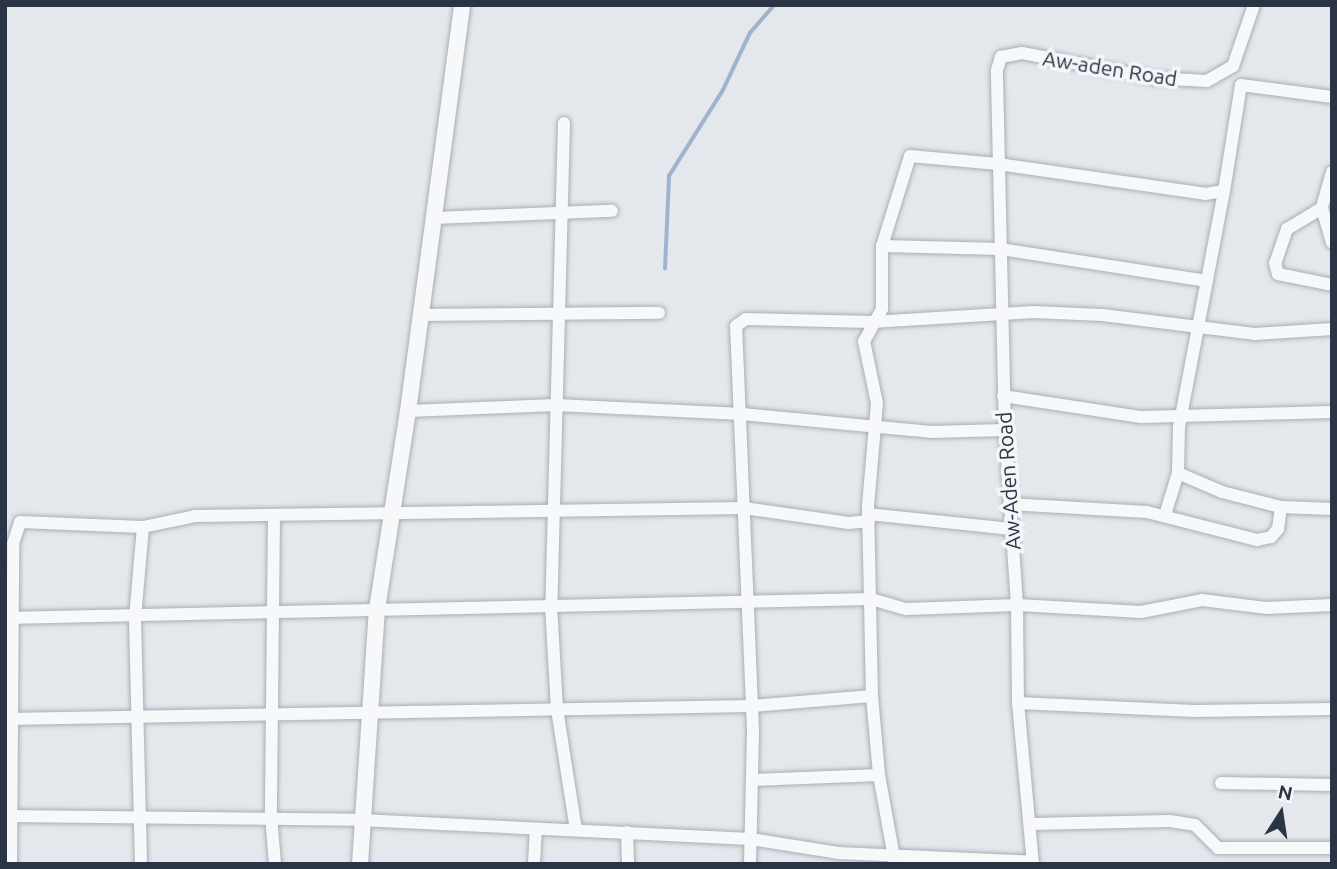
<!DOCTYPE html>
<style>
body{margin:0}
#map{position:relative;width:1337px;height:869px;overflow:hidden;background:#e4e7ec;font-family:Ubuntu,sans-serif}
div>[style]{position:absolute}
.stream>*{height:3.5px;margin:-1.75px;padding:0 1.75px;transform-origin:1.75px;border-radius:1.75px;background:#9fb4cc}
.roads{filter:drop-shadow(0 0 2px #a9aeb7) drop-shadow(0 0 2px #a9aeb7)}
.minor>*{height:12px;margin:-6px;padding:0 6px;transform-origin:6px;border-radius:6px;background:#f7f8fa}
.tertiary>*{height:16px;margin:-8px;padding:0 8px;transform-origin:8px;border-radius:8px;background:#f7f8fa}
span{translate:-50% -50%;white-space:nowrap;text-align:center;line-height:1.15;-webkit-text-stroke:7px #f4f6f9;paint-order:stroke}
.street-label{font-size:21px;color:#2b3445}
.frame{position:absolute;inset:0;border:7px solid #2b3445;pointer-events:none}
.north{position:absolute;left:1246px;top:778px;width:70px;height:70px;-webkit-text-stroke:5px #f4f6f9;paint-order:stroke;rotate:12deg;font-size:19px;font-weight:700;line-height:28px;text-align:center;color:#2b3445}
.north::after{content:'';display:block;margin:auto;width:24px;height:32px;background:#2b3445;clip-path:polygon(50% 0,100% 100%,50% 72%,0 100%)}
</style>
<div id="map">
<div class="stream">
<i style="left:665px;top:269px;width:93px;rotate:-87.5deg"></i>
<i style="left:669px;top:176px;width:99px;rotate:-57.8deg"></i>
<i style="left:722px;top:92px;width:65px;rotate:-64.6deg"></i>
<i style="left:750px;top:33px;width:37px;rotate:-49deg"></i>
</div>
<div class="roads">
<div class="minor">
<i style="left:564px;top:123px;width:482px;rotate:91.5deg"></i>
<i style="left:551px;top:605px;width:104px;rotate:86.7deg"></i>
<i style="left:557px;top:709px;width:122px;rotate:81.1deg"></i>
<i style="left:1332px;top:172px;width:37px;rotate:106deg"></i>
<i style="left:1322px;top:208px;width:36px;rotate:74deg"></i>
<i style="left:1224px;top:191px;width:241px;rotate:100.8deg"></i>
<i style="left:1179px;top:428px;width:45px;rotate:91.3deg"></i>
<i style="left:1178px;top:473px;width:48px;rotate:23.4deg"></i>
<i style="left:1222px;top:492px;width:61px;rotate:14.3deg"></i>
<i style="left:1281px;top:507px;width:51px;rotate:2.2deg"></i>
<i style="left:1322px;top:208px;width:41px;rotate:149deg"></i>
<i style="left:1287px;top:229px;width:36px;rotate:109deg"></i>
<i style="left:1275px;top:263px;width:11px;rotate:75deg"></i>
<i style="left:1278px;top:274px;width:55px;rotate:11.5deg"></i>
<i style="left:434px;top:218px;width:178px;rotate:-2.3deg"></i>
<i style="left:882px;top:246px;width:63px;rotate:90deg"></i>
<i style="left:882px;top:309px;width:37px;rotate:119deg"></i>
<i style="left:864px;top:341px;width:63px;rotate:78.2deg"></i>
<i style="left:877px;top:403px;width:103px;rotate:95deg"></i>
<i style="left:868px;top:506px;width:190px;rotate:88.8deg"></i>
<i style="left:872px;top:696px;width:79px;rotate:84.9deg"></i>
<i style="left:879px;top:775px;width:89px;rotate:79.7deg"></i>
<i style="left:1207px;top:281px;width:208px;rotate:-171.2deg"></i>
<i style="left:1001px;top:249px;width:119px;rotate:-178.6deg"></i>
<i style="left:882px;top:246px;width:94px;rotate:-72.7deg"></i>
<i style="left:910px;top:156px;width:88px;rotate:5.2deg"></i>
<i style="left:998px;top:164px;width:209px;rotate:8.2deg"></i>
<i style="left:1205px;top:194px;width:19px;rotate:-9deg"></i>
<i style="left:1224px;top:191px;width:107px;rotate:-80.9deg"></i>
<i style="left:1241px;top:85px;width:92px;rotate:7.5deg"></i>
<i style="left:421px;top:315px;width:238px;rotate:-0.5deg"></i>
<i style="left:1003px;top:396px;width:140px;rotate:8.7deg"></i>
<i style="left:1141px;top:417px;width:191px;rotate:-1.5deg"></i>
<i style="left:408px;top:411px;width:148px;rotate:-2.3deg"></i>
<i style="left:556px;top:405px;width:186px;rotate:2.8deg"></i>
<i style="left:742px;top:414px;width:190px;rotate:5.4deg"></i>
<i style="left:931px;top:432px;width:74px;rotate:-1.5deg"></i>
<i style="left:1009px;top:504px;width:138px;rotate:3.3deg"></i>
<i style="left:1147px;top:512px;width:114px;rotate:14.3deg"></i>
<i style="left:1257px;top:540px;width:14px;rotate:-12deg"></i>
<i style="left:1271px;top:537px;width:11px;rotate:-49deg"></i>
<i style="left:1278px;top:529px;width:22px;rotate:-82deg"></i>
<i style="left:868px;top:514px;width:143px;rotate:6deg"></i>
<i style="left:274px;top:515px;width:301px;rotate:90.6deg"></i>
<i style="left:271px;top:816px;width:48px;rotate:85.2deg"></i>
<i style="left:1165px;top:515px;width:44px;rotate:-72.8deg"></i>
<i style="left:5px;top:618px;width:866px;rotate:-1.26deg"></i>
<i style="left:871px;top:599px;width:37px;rotate:16deg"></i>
<i style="left:907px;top:609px;width:110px;rotate:-2.1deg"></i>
<i style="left:1017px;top:605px;width:124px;rotate:3.2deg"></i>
<i style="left:1141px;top:612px;width:62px;rotate:-11.1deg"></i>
<i style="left:1202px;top:600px;width:64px;rotate:7.1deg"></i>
<i style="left:1266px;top:608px;width:66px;rotate:-2.6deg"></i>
<i style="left:1018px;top:703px;width:177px;rotate:2.6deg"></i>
<i style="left:1195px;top:711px;width:137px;rotate:-0.8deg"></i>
<i style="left:6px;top:719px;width:746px;rotate:-1deg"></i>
<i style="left:752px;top:706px;width:120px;rotate:-4.8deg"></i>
<i style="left:752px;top:780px;width:127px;rotate:-2.3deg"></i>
<i style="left:1221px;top:783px;width:111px;rotate:1deg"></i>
<i style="left:5px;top:816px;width:355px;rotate:0.6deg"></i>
<i style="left:360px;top:820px;width:391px;rotate:2.8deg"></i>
<i style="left:751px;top:839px;width:88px;rotate:9.1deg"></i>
<i style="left:838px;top:853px;width:195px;rotate:2.6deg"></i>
<i style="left:1031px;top:824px;width:139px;rotate:-1.2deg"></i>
<i style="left:1170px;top:821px;width:25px;rotate:9deg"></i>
<i style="left:1195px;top:825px;width:33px;rotate:45deg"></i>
<i style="left:1218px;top:848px;width:114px"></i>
<i style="left:627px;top:832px;width:32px;rotate:88deg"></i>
<i style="left:11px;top:864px;width:320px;rotate:-89.6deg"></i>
<i style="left:13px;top:544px;width:23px;rotate:-72deg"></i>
<i style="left:20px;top:522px;width:123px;rotate:2.3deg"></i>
<i style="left:143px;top:527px;width:53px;rotate:-11.9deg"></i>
<i style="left:195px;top:516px;width:549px;rotate:-0.83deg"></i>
<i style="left:744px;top:508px;width:106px;rotate:8.1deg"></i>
<i style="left:849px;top:523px;width:20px;rotate:-6deg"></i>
<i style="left:141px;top:864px;width:246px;rotate:-91.4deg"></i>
<i style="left:135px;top:618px;width:91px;rotate:-85deg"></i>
<i style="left:534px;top:864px;width:35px;rotate:-87deg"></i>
<i style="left:750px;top:864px;width:134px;rotate:-88.7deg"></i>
<i style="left:753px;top:730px;width:404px;rotate:-92.4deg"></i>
<i style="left:736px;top:326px;width:12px;rotate:-35deg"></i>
<i style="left:746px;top:319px;width:126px;rotate:1.4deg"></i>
<i style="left:872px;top:322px;width:162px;rotate:-3.5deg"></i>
<i style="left:1034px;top:312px;width:68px;rotate:2.5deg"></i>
<i style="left:1102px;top:315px;width:154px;rotate:7.1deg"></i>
<i style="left:1255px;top:334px;width:77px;rotate:-3.7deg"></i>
<i style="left:1033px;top:864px;width:162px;rotate:-95.3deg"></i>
<i style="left:1018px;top:703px;width:98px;rotate:-90.6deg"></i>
<i style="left:1017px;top:605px;width:175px;rotate:-93.9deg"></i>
<i style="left:1005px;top:430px;width:360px;rotate:-91.3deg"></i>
<i style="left:997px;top:70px;width:14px;rotate:-73deg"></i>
<i style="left:1001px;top:57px;width:21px;rotate:-11deg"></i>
<i style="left:1022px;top:53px;width:133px;rotate:10.8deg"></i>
<i style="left:1153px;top:78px;width:54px;rotate:3.2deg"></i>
<i style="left:1207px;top:81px;width:30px;rotate:-30deg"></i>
<i style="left:1233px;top:66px;width:65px;rotate:-71deg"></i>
</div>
<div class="tertiary">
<i style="left:360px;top:864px;width:256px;rotate:-86.2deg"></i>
<i style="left:377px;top:609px;width:200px;rotate:-81.1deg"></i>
<i style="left:408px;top:411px;width:410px;rotate:-82.4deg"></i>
</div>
</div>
<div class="street-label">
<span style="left:1110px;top:68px;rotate:9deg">Aw-aden Road</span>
<span style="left:1008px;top:481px;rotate:-94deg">Aw-Aden Road</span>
</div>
<div class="frame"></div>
<div class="north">N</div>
</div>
